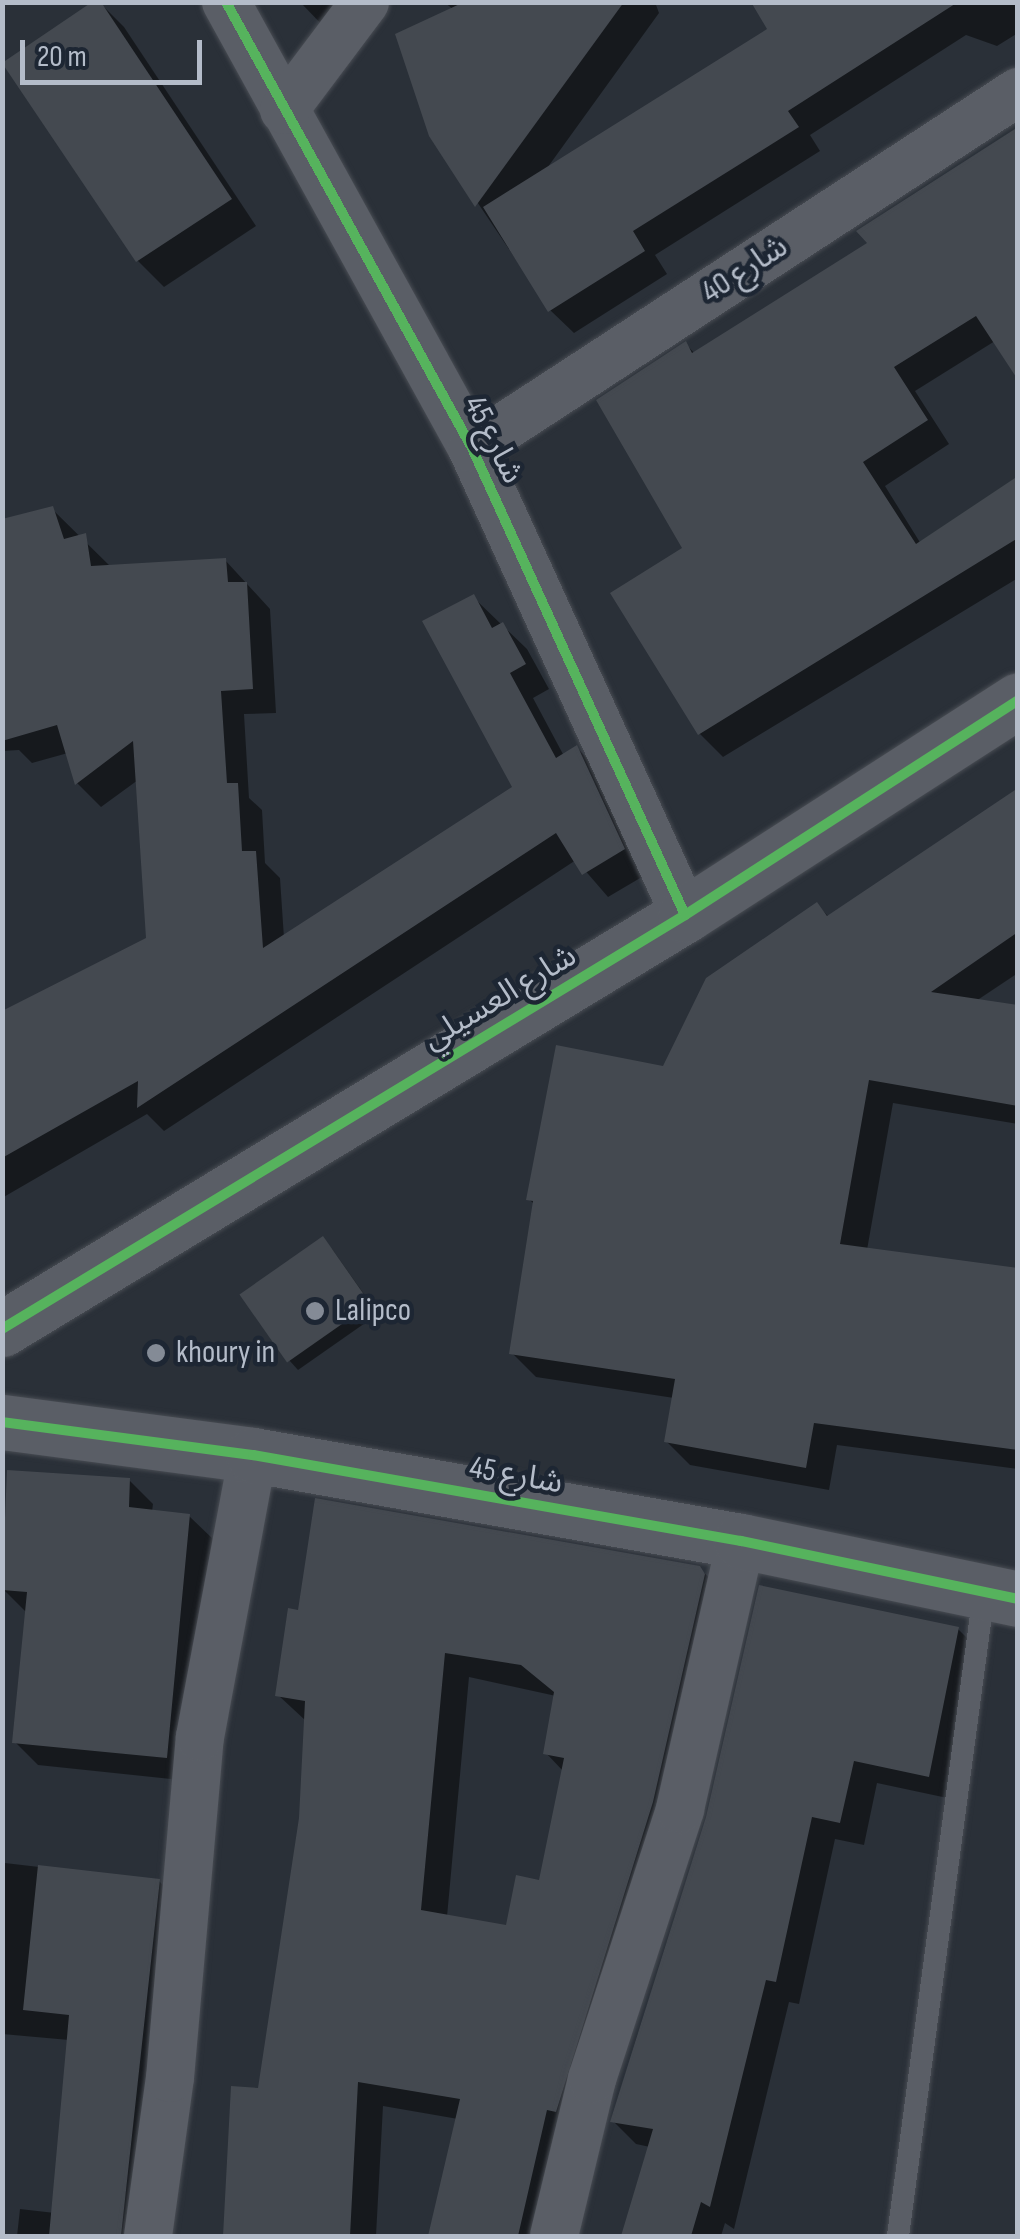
<!DOCTYPE html>
<meta charset="utf-8">
<style>
body{margin:0}
#map{position:relative;width:1020px;height:2239px;overflow:hidden;background:#2a3038;font-family:"Sofia Sans Condensed","Noto Sans Arabic",sans-serif}
div>[style]{position:absolute}
.shadow>*{inset:0;background:#0007}
.building>*{inset:0;background:#444950;transform-origin:0 0}
.roads{filter:drop-shadow(0 0 2px #484c53) drop-shadow(0 0 2px #484c53)}
.service>*{height:22px;margin:-11px;padding:0 11px;transform-origin:11px;border-radius:11px;background:#5a5e66}
.minor>*{height:48px;margin:-24px;padding:0 24px;transform-origin:24px;border-radius:24px;background:#5a5e66}
.tertiary>*{height:55px;margin:-27.5px;padding:0 27.5px;transform-origin:27.5px;border-radius:27.5px;background:#5a5e66}
.cycleway>*{height:10px;margin:-5px;padding:0 5px;transform-origin:5px;border-radius:5px;background:#56b35d}
.dots>*{width:28px;height:28px;translate:-50% -50%;box-sizing:border-box;border:5px solid #1d2633;border-radius:50%}
span{translate:-50% -50%;white-space:nowrap;text-align:center;line-height:1.15;-webkit-text-stroke:9px #1d2633;paint-order:stroke}
.street-label{font-size:32px;color:#b4bcc9}
.poi-label{font-size:32px;color:#b4bcc9}
.left{translate:0 -50%;text-align:left}
.frame{position:absolute;inset:0;border:5px solid #b4bcc9;pointer-events:none}
.scale{position:absolute;left:20px;top:40px;width:182px;height:45px;box-sizing:border-box;border:5px solid #b4bcc9;border-top:0;padding-left:12px;font-size:30px;line-height:35px;white-space:nowrap;color:#b4bcc9;-webkit-text-stroke:8px #1d2633;paint-order:stroke}
</style>
<div id="map">
<div class="shadow">
<i style="clip-path:polygon(99px 2px,124px 27px,256px 226px,164px 287px,138px 261px,5px 63px)"></i>
<i style="clip-path:polygon(300px 2px,349px 2px,328px 31px)"></i>
<i style="clip-path:polygon(444px 2px,655px 2px,659px 13px,545px 171px,771px 29px,754px 2px,1018px 2px,1018px 33px,997px 46px,966px 35px,810px 135px,820px 151px,655px 255px,667px 274px,574px 333px,550px 310px,432px 135px,454px 10px)"></i>
<i style="clip-path:polygon(1018px 132px,995px 341px,915px 391px,949px 444px,885px 486px,921px 544px,1018px 479px,1018px 578px,723px 757px,700px 734px,686px 549px,686px 344px,695px 354px,871px 243px)"></i>
<i style="clip-path:polygon(52px 509px,111px 567px,225px 560px,270px 609px,276px 713px,244px 714px,249px 798px,262px 810px,265px 863px,280px 878px,284px 938px,516px 788px,473px 597px,527px 649px,549px 689px,533px 698px,564px 756px,577px 748px,601px 772px,647px 874px,608px 897px,576px 860px,164px 1131px,147px 1114px,2px 1198px,2px 1016px,149px 940px,138px 780px,101px 807px,77px 783px,68px 753px,32px 763px,19px 750px,2px 751px,2px 521px)"></i>
<i style="clip-path:polygon(1018px 789px,1018px 973px,976px 1001px,1018px 1007px,1018px 1124px,893px 1103px,867px 1250px,1018px 1271px,1018px 1469px,837px 1445px,829px 1490px,690px 1465px,666px 1441px,674px 1398px,536px 1377px,512px 1353px,535px 1205px,529px 1199px,665px 1069px,817px 905px,829px 917px)"></i>
<i style="clip-path:polygon(332px 1249px,378px 1314px,298px 1370px,289px 1360px)"></i>
<i style="clip-path:polygon(129px 1480px,153px 1504px,152px 1512px,189px 1516px,213px 1539px,190px 1781px,38px 1765px,15px 1742px,27px 1613px,3px 1589px)"></i>
<i style="clip-path:polygon(evenodd,699px 1568px,726px 1594px,549px 2236px,431px 2236px,458px 2119px,383px 2106px,376px 2236px,226px 2236px,234px 2089px,260px 2091px,301px 1818px,306px 1721px,278px 1695px,699px 1568px,469px 1677px,556px 1696px,546px 1753px,563px 1771px,541px 1883px,508px 1928px,447px 1917px,469px 1677px)"></i>
<i style="clip-path:polygon(958px 1629px,982px 1653px,952px 1799px,877px 1783px,864px 1845px,835px 1839px,799px 2004px,789px 2002px,734px 2229px,725px 2223px,721px 2236px,623px 2236px,650px 2147px,636px 2144px,613px 2121px,709px 1818px)"></i>
<i style="clip-path:polygon(2px 1834px,5px 1863px,159px 1881px,188px 1911px,152px 2236px,17px 2236px,20px 2209px,55px 2213px,69px 2040px,2px 2034px)"></i>
</div>
<div class="building">
<i style="clip-path:polygon(92px 2px,101px 2px,232px 199px,136px 262px,2px 63px)"></i>
<i style="clip-path:polygon(464px 2px,624px 2px,475px 207px,429px 136px,395px 34px)"></i>
<i style="clip-path:polygon(751px 2px,958px 2px,788px 111px,799px 127px,633px 231px,645px 251px,548px 312px,483px 207px,767px 29px)"></i>
<i style="clip-path:polygon(1018px 127px,1018px 380px,976px 316px,894px 367px,928px 420px,863px 462px,916px 544px,1018px 476px,1018px 538px,698px 735px,610px 593px,682px 548px,596px 400px,686px 341px,692px 353px,867px 243px,856px 231px)"></i>
<i style="clip-path:polygon(53px 506px,64px 539px,86px 533px,91px 566px,226px 558px,228px 582px,247px 582px,253px 689px,221px 691px,227px 783px,238px 783px,242px 851px,256px 851px,263px 948px,512px 787px,422px 621px,474px 594px,492px 628px,503px 622px,526px 664px,510px 673px,556px 758px,577px 745px,625px 849px,582px 875px,556px 833px,137px 1108px,138px 1081px,2px 1158px,2px 1011px,146px 938px,133px 741px,75px 785px,57px 725px,2px 741px,2px 519px)"></i>
<i style="clip-path:polygon(1018px 788px,1018px 932px,931px 992px,1018px 1005px,1018px 1106px,869px 1080px,840px 1244px,1018px 1268px,1018px 1450px,814px 1423px,806px 1468px,664px 1442px,675px 1379px,509px 1354px,533px 1201px,526px 1200px,556px 1045px,663px 1066px,706px 978px,817px 902px,827px 916px)"></i>
<i style="left:323px;top:1236px;width:83px;height:102px;rotate:55deg"></i>
<i style="clip-path:polygon(7px 1470px,130px 1478px,129px 1507px,190px 1514px,167px 1758px,12px 1743px,27px 1592px,2px 1590px)"></i>
<i style="clip-path:polygon(evenodd,315px 1498px,700px 1566px,705px 1574px,653px 1802px,556px 2112px,547px 2110px,518px 2236px,428px 2236px,460px 2099px,358px 2082px,350px 2236px,223px 2236px,231px 2086px,258px 2088px,299px 1818px,305px 1701px,275px 1696px,288px 1608px,298px 1610px,315px 1498px,445px 1653px,521px 1665px,554px 1692px,543px 1754px,564px 1758px,539px 1880px,516px 1875px,506px 1925px,421px 1910px,445px 1653px)"></i>
<i style="clip-path:polygon(759px 1585px,959px 1627px,929px 1777px,854px 1761px,840px 1823px,812px 1817px,776px 1982px,766px 1980px,710px 2207px,701px 2202px,691px 2236px,621px 2236px,653px 2129px,610px 2122px,706px 1817px)"></i>
<i style="clip-path:polygon(38px 1865px,160px 1879px,121px 2236px,49px 2236px,69px 2015px,23px 2010px)"></i>
</div>
<div class="roads">
<div class="service">
<i style="left:898px;top:2236px;width:650px;rotate:-82.39deg"></i>
</div>
<div class="minor">
<i style="left:226px;top:2px;width:509px;rotate:61.12deg"></i>
<i style="left:472px;top:448px;width:513px;rotate:65.48deg"></i>
<i style="left:284px;top:110px;width:135px;rotate:-53.1deg"></i>
<i style="left:472px;top:448px;width:652px;rotate:-33.1deg"></i>
<i style="left:148px;top:2236px;width:160px;rotate:-82.1deg"></i>
<i style="left:170px;top:2078px;width:342px;rotate:-85deg"></i>
<i style="left:200px;top:1737px;width:287px;rotate:-79.4deg"></i>
<i style="left:554px;top:2236px;width:162px;rotate:-76.4deg"></i>
<i style="left:592px;top:2079px;width:284px;rotate:-71.9deg"></i>
<i style="left:680px;top:1809px;width:275px;rotate:-77.2deg"></i>
</div>
<div class="tertiary">
<i style="left:2px;top:1329px;width:799px;rotate:-31.22deg"></i>
<i style="left:685px;top:915px;width:396px;rotate:-32.8deg"></i>
<i style="left:2px;top:1422px;width:253px;rotate:7.5deg"></i>
<i style="left:253px;top:1455px;width:496px;rotate:10deg"></i>
<i style="left:741px;top:1541px;width:283px;rotate:11.8deg"></i>
</div>
</div>
<div class="cycleway">
<i style="left:226px;top:2px;width:509px;rotate:61.12deg"></i>
<i style="left:472px;top:448px;width:513px;rotate:65.48deg"></i>
<i style="left:2px;top:1329px;width:799px;rotate:-31.22deg"></i>
<i style="left:685px;top:915px;width:396px;rotate:-32.8deg"></i>
<i style="left:2px;top:1422px;width:253px;rotate:7.5deg"></i>
<i style="left:253px;top:1455px;width:496px;rotate:10deg"></i>
<i style="left:741px;top:1541px;width:283px;rotate:11.8deg"></i>
</div>
<div class="dots">
<i style="left:315px;top:1311px;background:#848b96"></i>
<i style="left:156px;top:1353px;background:#848b96"></i>
</div>
<div class="street-label">
<span style="left:745px;top:270px;rotate:-33deg">شارع 40</span>
<span style="left:493px;top:440px;rotate:63deg">شارع 45</span>
<span style="left:500px;top:998px;rotate:-31deg">شارع العسيلي</span>
<span style="left:516px;top:1476px;rotate:10deg">شارع 45</span>
</div>
<div class="poi-label">
<span class="left" style="left:335px;top:1311px">Lalipco</span>
<span class="left" style="left:176px;top:1353px">khoury in</span>
</div>
<div class="frame"></div>
<div class="scale">20 m</div>
</div>
